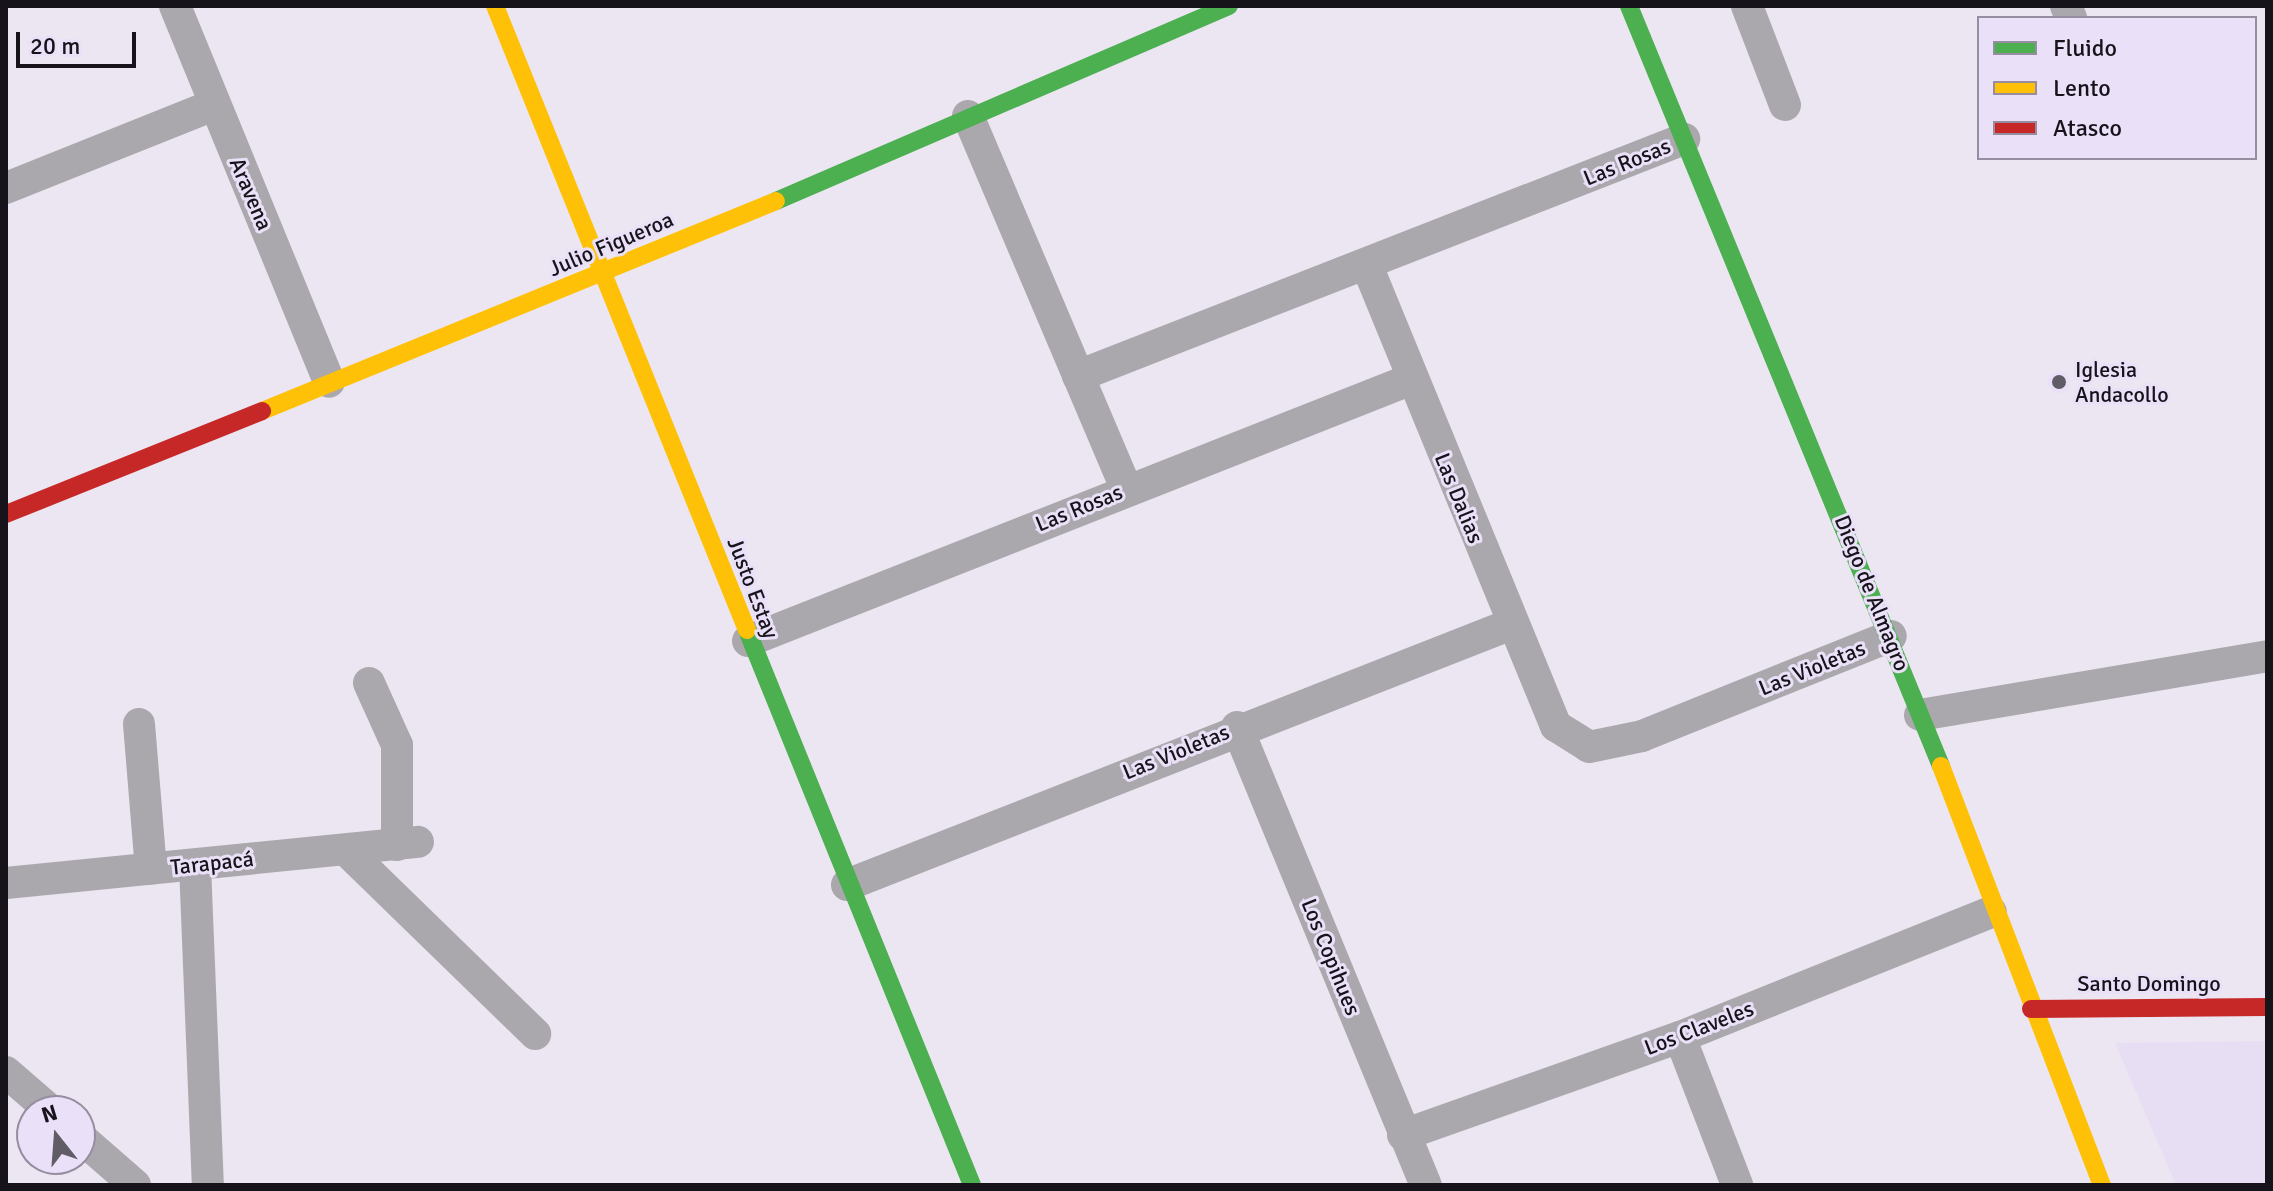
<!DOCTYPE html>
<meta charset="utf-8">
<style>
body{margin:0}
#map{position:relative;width:2273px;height:1191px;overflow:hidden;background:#ebe6f2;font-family:Signika,sans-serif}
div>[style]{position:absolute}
.built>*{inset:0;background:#e7def4}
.street>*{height:32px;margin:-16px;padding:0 16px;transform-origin:16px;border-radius:16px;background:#aaa8ad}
.fast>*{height:18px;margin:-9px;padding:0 9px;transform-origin:9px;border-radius:9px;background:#4caf50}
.slow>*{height:18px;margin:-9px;padding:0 9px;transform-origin:9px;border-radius:9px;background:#ffc107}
.jam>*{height:18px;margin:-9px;padding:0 9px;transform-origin:9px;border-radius:9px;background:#c62828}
.dots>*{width:22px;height:22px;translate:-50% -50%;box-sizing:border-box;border:4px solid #eae0f8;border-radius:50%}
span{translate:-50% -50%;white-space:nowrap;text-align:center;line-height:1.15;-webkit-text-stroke:6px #eae0f8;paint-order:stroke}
.street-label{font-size:22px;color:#17131b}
.poi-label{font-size:22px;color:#17131b}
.left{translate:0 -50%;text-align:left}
.frame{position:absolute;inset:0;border:8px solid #17131b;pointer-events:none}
.legend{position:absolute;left:1977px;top:16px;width:280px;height:144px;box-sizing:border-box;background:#eae0f8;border:2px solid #968ea0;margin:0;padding:10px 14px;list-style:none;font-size:24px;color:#17131b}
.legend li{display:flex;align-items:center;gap:16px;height:40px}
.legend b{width:40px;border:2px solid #968ea0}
.north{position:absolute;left:16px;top:1095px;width:80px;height:80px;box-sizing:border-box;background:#eae0f8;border:2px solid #968ea0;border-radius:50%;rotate:343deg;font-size:22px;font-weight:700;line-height:32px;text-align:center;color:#17131b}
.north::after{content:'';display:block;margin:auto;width:28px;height:36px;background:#615d66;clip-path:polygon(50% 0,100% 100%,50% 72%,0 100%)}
.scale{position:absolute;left:16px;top:32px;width:120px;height:36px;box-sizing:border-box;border:4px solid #17131b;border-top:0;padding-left:10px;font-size:24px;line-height:28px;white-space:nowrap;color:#17131b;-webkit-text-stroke:6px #eae0f8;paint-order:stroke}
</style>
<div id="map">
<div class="built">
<i style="clip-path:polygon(2267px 1041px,2267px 1185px,2176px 1185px,2115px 1043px)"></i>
</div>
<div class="street">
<i style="left:175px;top:6px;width:406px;rotate:67.7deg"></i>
<i style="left:1747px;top:6px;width:106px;rotate:69deg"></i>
<i style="left:2066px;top:6px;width:13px;rotate:67deg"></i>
<i style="left:968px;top:116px;width:405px;rotate:67deg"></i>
<i style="left:6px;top:188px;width:224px;rotate:-21.8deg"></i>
<i style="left:1368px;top:268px;width:495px;rotate:67.7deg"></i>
<i style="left:1556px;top:726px;width:39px;rotate:32deg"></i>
<i style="left:1589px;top:747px;width:54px;rotate:-11.7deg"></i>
<i style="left:1642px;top:736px;width:268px;rotate:-21.9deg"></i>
<i style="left:1078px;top:376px;width:651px;rotate:-21.36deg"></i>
<i style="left:748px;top:641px;width:714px;rotate:-21.53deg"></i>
<i style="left:369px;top:683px;width:68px;rotate:65.7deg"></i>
<i style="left:397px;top:745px;width:100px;rotate:90deg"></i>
<i style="left:1920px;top:715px;width:352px;rotate:-9.6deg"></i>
<i style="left:139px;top:724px;width:145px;rotate:85.3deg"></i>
<i style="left:1237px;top:727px;width:495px;rotate:67.6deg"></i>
<i style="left:346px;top:850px;width:264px;rotate:44.2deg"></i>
<i style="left:195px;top:865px;width:320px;rotate:87.7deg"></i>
<i style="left:6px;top:883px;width:414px;rotate:-5.7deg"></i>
<i style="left:847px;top:885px;width:711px;rotate:-21.44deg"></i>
<i style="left:1680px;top:1037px;width:159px;rotate:68.9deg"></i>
<i style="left:6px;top:1072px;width:60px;rotate:40.9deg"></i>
<i style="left:1403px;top:1135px;width:294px;rotate:-19.5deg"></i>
<i style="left:1680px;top:1037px;width:335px;rotate:-21.9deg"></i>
<i style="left:80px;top:1137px;width:73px;rotate:41.1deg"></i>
</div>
<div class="fast">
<i style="left:1629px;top:6px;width:822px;rotate:67.68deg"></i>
<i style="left:776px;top:201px;width:493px;rotate:-23.3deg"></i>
<i style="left:747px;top:630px;width:599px;rotate:67.93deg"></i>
</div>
<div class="slow">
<i style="left:495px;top:6px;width:673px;rotate:68.01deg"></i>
<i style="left:262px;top:411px;width:555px;rotate:-22.22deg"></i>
<i style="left:1941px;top:766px;width:449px;rotate:69deg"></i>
</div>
<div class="jam">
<i style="left:6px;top:514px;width:276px;rotate:-21.9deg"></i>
<i style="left:2031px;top:1009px;width:236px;rotate:-0.5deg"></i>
</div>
<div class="dots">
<i style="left:2059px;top:382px;background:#615d66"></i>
</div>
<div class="street-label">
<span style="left:1627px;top:162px;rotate:-22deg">Las Rosas</span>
<span style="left:251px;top:194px;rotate:67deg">Aravena</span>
<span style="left:611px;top:244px;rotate:-23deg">Julio Figueroa</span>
<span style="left:1459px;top:498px;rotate:68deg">Las Dalias</span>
<span style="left:1079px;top:508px;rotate:-22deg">Las Rosas</span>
<span style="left:753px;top:588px;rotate:69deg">Justo Estay</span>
<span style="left:1872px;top:593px;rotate:68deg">Diego de Almagro</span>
<span style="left:1812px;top:668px;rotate:-22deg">Las Violetas</span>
<span style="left:1176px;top:752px;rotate:-22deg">Las Violetas</span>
<span style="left:212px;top:863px;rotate:-6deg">Tarapacá</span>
<span style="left:1331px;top:957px;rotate:68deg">Los Copihues</span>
<span style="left:2149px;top:984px">Santo Domingo</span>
<span style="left:1699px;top:1028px;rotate:-21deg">Los Claveles</span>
</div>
<div class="poi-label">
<span class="left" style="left:2075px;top:382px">Iglesia<br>Andacollo</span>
</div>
<div class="frame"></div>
<ul class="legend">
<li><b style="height:10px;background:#4caf50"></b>Fluido</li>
<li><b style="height:10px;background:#ffc107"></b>Lento</li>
<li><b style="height:10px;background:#c62828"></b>Atasco</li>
</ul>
<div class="north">N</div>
<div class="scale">20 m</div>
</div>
